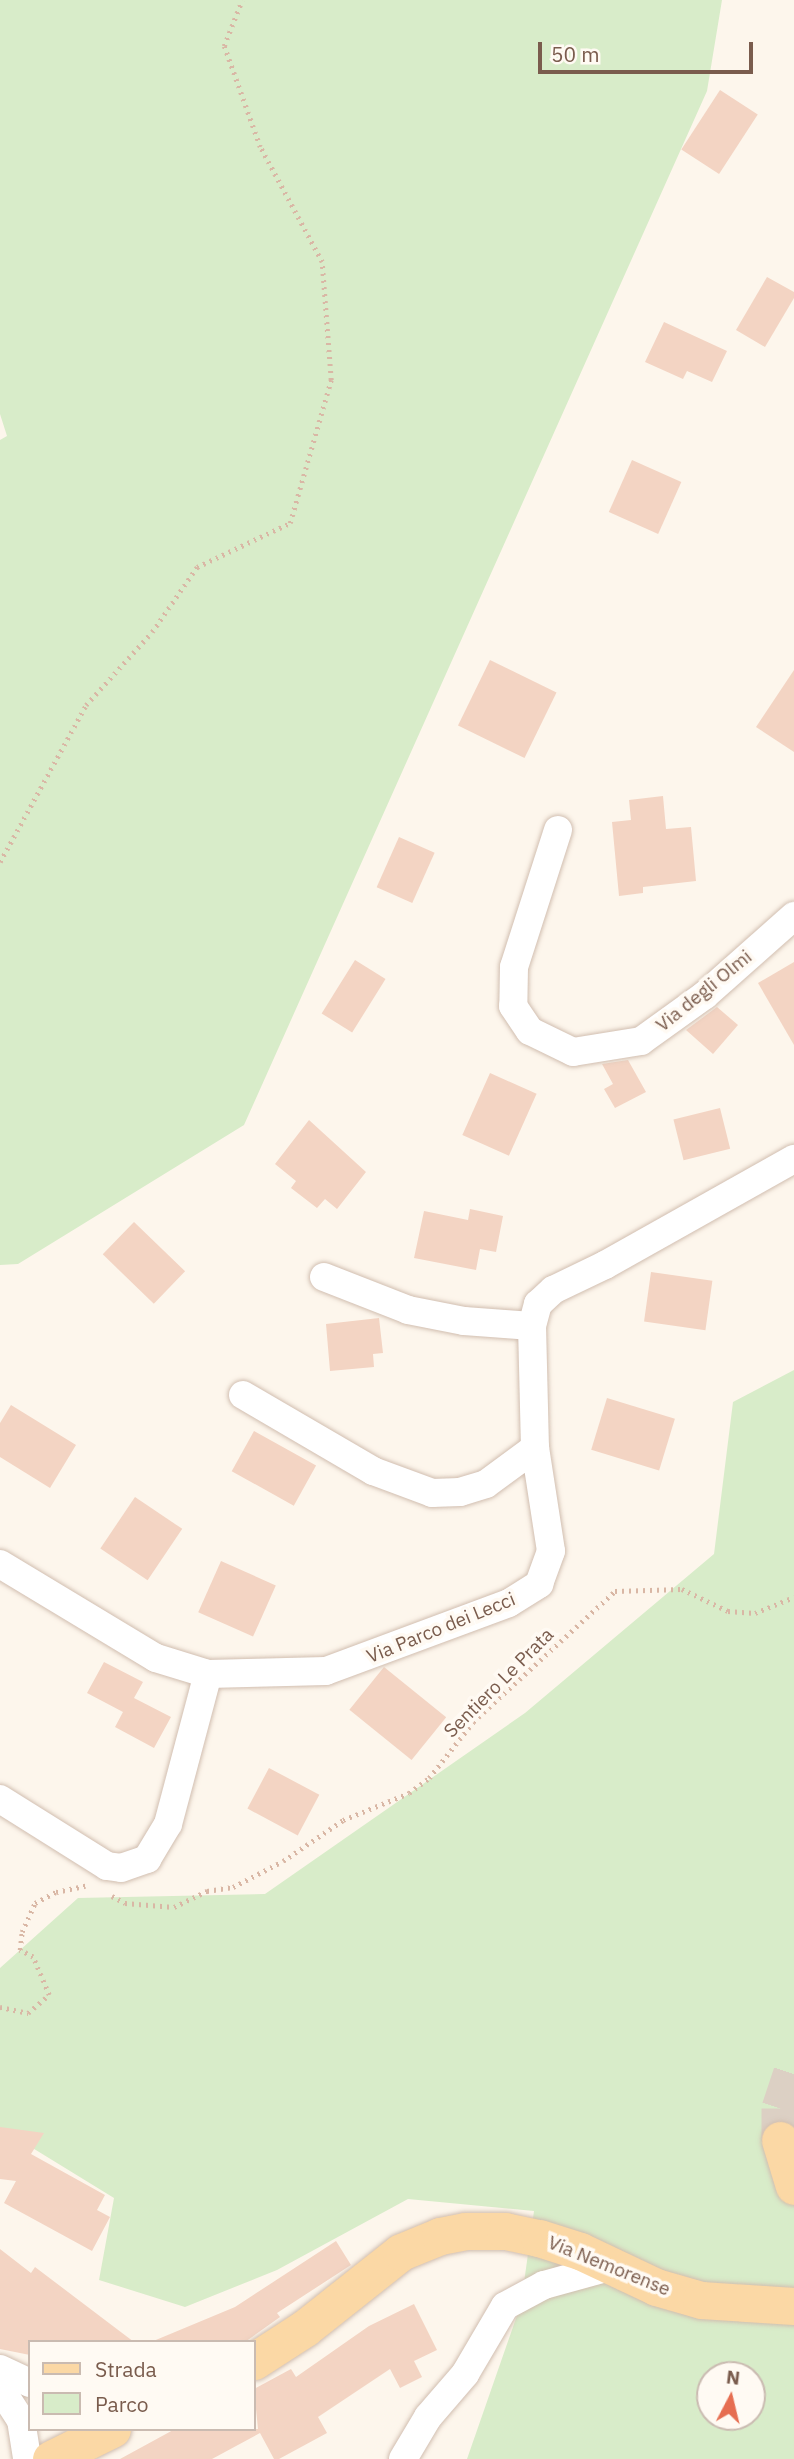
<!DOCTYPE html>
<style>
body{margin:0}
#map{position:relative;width:794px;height:2459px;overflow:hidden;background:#fdf6ec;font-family:"IBM Plex Sans",sans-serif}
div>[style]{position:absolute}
.green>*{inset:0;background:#d8ecc9}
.building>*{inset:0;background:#f3d4c3;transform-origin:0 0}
.major-tunnel>*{height:37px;margin-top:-18.5px;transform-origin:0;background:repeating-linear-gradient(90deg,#dcd0c4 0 37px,transparent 0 55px)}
.path>*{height:4.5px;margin-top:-2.25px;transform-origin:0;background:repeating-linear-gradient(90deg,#d9b7a5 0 2px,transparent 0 7px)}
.roads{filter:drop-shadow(0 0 2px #d1beb0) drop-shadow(0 0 2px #d1beb0)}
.minor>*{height:28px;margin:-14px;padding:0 14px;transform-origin:14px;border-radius:14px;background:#fff}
.major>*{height:37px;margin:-18.5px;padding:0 18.5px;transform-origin:18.5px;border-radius:18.5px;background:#fbd8a5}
span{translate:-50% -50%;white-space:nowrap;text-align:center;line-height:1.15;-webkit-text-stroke:7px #fffaf3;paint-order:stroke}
.street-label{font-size:19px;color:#7a5c4d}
.legend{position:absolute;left:28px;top:2340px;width:228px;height:91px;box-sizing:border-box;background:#fffaf3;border:2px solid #cabbb1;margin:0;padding:9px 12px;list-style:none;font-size:21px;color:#7a5c4d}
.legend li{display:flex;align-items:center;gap:14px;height:35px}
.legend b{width:35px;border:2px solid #cabbb1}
.north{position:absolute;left:696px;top:2361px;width:70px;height:70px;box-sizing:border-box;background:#fffaf3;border:2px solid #cabbb1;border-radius:50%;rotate:7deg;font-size:19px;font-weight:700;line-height:28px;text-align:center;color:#7a5c4d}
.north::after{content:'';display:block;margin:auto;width:24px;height:32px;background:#e66e51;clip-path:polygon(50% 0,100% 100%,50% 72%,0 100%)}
.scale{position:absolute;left:538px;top:42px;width:215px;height:32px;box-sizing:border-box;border:4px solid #7a5c4d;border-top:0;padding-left:9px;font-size:21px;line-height:24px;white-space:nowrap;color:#7a5c4d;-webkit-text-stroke:5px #fffaf3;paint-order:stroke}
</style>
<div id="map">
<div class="green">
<i style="clip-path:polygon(0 0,722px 0,707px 91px,244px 1125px,18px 1264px,0 1265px,0 440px,7px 436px,0 414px)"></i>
<i style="clip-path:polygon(evenodd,794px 1370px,794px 2459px,467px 2459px,521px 2304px,534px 2211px,408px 2199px,277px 2270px,185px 2307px,99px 2280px,114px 2198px,0 2128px,0 1968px,78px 1898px,265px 1894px,525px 1713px,714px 1554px,733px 1402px,794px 1370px,710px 2375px,752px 2375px,752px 2417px,710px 2417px,710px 2375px)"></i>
</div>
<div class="building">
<i style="left:720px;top:90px;width:45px;height:71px;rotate:33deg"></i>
<i style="clip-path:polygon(767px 277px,794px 292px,794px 298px,765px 347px,736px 330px)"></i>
<i style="clip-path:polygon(664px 322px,727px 351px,712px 382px,687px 371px,683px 379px,645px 362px)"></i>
<i style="left:632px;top:460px;width:54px;height:57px;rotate:24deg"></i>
<i style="left:490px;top:660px;width:74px;height:73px;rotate:26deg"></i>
<i style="clip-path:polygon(794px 670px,794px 752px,756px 727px)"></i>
<i style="clip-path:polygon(663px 796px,666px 829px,691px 827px,696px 881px,643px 887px,643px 893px,619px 896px,612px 822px,631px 820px,629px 800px)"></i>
<i style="left:399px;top:837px;width:39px;height:55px;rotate:24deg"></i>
<i style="left:355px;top:960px;width:36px;height:63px;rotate:32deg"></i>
<i style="clip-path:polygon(794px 962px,794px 1045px,758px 983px)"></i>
<i style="clip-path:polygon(717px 1007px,738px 1025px,713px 1054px,686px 1030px)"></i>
<i style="clip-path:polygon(628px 1060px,646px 1092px,615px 1108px,604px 1089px,613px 1084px,602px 1064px)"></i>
<i style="left:490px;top:1073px;width:51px;height:68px;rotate:24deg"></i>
<i style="left:720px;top:1108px;width:42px;height:48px;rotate:76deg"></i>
<i style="clip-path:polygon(309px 1120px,366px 1172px,337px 1209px,325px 1199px,317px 1208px,291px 1188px,296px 1181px,275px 1164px)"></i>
<i style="clip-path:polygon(470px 1209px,503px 1216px,496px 1252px,480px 1249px,476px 1270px,414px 1258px,424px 1211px,468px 1220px)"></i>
<i style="left:134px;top:1222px;width:71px;height:45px;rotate:44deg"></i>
<i style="left:651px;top:1272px;width:62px;height:50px;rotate:8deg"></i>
<i style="clip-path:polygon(379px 1318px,383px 1353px,373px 1354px,374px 1367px,330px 1371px,326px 1324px)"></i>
<i style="left:607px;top:1398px;width:71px;height:54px;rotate:17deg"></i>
<i style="clip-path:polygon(11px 1405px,76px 1445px,50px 1488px,0 1457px,0 1423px)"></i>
<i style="left:254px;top:1431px;width:71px;height:46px;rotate:29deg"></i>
<i style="left:135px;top:1497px;width:57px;height:62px;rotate:34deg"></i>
<i style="left:221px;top:1561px;width:60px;height:56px;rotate:24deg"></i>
<i style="clip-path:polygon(104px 1662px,143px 1682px,134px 1698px,171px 1717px,154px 1748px,115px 1727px,123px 1712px,87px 1693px)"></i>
<i style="left:384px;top:1667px;width:80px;height:55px;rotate:39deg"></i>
<i style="left:269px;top:1768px;width:57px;height:46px;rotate:28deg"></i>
<i style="clip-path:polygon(0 2127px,44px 2133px,31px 2154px,105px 2195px,97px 2210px,110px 2217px,92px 2251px,4px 2203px,16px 2181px,0 2179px)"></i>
<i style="clip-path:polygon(336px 2241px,351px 2265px,277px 2313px,280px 2317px,245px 2342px,151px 2342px,235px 2307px)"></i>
<i style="clip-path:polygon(0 2249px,31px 2273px,35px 2267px,134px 2342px,30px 2342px,30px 2355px,0 2349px)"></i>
<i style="clip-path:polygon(414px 2304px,437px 2350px,414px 2361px,422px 2377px,400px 2388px,390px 2369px,318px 2417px,327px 2433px,279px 2459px,274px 2459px,260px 2433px,212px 2459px,120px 2459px,175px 2429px,258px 2429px,254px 2389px,291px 2369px,296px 2377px,369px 2326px)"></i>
</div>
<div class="major-tunnel">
<i style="left:780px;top:2140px;width:32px;rotate:-90deg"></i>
<i style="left:780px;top:2108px;width:44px;rotate:-71.6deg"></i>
</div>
<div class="path">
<i style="left:0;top:862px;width:179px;rotate:-61.3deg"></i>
<i style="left:86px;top:705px;width:98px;rotate:-47.9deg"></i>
<i style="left:152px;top:632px;width:79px;rotate:-55.3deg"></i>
<i style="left:197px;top:567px;width:103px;rotate:-25.3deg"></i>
<i style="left:290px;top:523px;width:149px;rotate:-74deg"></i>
<i style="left:331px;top:380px;width:118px;rotate:-94.4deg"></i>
<i style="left:322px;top:262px;width:131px;rotate:-118.3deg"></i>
<i style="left:260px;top:147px;width:107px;rotate:-109.6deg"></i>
<i style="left:224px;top:46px;width:49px;rotate:-68.6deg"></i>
<i style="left:112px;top:1896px;width:15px;rotate:28deg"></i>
<i style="left:125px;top:1903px;width:49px;rotate:4.7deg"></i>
<i style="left:174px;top:1907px;width:37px;rotate:-26deg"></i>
<i style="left:207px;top:1891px;width:26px;rotate:-9deg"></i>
<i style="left:233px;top:1887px;width:56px;rotate:-27.5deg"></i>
<i style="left:283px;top:1861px;width:73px;rotate:-34.3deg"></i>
<i style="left:343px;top:1820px;width:71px;rotate:-22.2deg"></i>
<i style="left:409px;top:1793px;width:25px;rotate:-37deg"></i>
<i style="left:429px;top:1778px;width:71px;rotate:-51.8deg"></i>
<i style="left:473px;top:1722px;width:193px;rotate:-42.7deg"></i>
<i style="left:615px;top:1591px;width:67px;rotate:-1.7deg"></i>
<i style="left:682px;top:1589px;width:51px;rotate:25.6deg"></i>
<i style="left:728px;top:1611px;width:27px;rotate:4deg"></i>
<i style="left:755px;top:1613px;width:42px;rotate:-22.3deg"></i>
<i style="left:0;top:2007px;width:29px;rotate:12deg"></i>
<i style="left:28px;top:2013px;width:28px;rotate:-41deg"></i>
<i style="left:49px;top:1995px;width:41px;rotate:-112.8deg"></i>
<i style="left:33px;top:1957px;width:15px;rotate:-152deg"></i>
<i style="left:20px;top:1950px;width:18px;rotate:-84deg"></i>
<i style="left:22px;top:1932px;width:32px;rotate:-66deg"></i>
<i style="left:35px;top:1903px;width:24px;rotate:-28deg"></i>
<i style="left:56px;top:1892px;width:30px;rotate:-12deg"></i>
</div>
<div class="roads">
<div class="minor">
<i style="left:558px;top:830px;width:144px;rotate:107.8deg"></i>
<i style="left:514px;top:967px;width:39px;rotate:91deg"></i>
<i style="left:513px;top:1006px;width:30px;rotate:56deg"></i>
<i style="left:530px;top:1031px;width:48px;rotate:26deg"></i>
<i style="left:573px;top:1052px;width:69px;rotate:-9.2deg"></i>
<i style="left:641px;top:1041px;width:79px;rotate:-35.7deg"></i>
<i style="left:705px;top:995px;width:119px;rotate:-41.6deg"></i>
<i style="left:324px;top:1277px;width:90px;rotate:21.4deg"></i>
<i style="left:408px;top:1310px;width:57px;rotate:11.1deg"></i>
<i style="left:464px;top:1321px;width:68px;rotate:4.2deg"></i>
<i style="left:243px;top:1395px;width:151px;rotate:30.3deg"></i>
<i style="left:373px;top:1471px;width:63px;rotate:20.4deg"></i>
<i style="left:432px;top:1493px;width:28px;rotate:-2deg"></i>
<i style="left:460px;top:1492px;width:27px;rotate:-17deg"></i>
<i style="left:486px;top:1484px;width:61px;rotate:-36.3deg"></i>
<i style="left:0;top:1564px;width:182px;rotate:31.1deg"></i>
<i style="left:156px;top:1658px;width:54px;rotate:17.1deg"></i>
<i style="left:208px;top:1674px;width:118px;rotate:-1.5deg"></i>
<i style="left:326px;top:1671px;width:195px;rotate:-20.4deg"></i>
<i style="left:509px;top:1603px;width:36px;rotate:-32deg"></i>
<i style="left:539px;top:1584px;width:35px;rotate:-70deg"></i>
<i style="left:551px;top:1551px;width:104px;rotate:-98.8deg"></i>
<i style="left:535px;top:1448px;width:122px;rotate:-91.4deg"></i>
<i style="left:532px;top:1326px;width:23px;rotate:-75deg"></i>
<i style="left:538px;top:1304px;width:21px;rotate:-43deg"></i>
<i style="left:553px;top:1290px;width:58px;rotate:-25.7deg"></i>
<i style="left:605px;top:1265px;width:217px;rotate:-29.3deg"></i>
<i style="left:0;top:1799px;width:126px;rotate:32.1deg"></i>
<i style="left:107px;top:1866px;width:14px;rotate:8deg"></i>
<i style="left:121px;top:1868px;width:28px;rotate:-19deg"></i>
<i style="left:147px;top:1859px;width:41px;rotate:-59deg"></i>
<i style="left:168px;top:1824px;width:155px;rotate:-75.1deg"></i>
<i style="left:0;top:2369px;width:33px;rotate:25deg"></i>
<i style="left:0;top:2388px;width:38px;rotate:57deg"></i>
<i style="left:21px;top:2420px;width:39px;rotate:81deg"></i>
<i style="left:403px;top:2459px;width:49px;rotate:-59.2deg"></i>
<i style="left:428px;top:2417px;width:57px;rotate:-49.3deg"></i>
<i style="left:465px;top:2374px;width:79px;rotate:-59.5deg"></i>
<i style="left:505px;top:2306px;width:44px;rotate:-28.3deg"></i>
<i style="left:544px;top:2285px;width:68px;rotate:-15.3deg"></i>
</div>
<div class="major">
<i style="left:780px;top:2140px;width:48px;rotate:73.1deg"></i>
<i style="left:254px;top:2361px;width:61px;rotate:-32.9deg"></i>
<i style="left:305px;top:2328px;width:122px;rotate:-38.4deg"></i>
<i style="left:401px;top:2252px;width:42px;rotate:-22.3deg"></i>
<i style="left:440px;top:2236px;width:25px;rotate:-11deg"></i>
<i style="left:465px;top:2231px;width:40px"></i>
<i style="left:505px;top:2231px;width:35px;rotate:12deg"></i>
<i style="left:539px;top:2238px;width:43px;rotate:17.6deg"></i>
<i style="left:580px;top:2251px;width:84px;rotate:25.3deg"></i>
<i style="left:656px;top:2287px;width:47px;rotate:16.1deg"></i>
<i style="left:701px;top:2300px;width:93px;rotate:3.7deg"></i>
<i style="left:51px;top:2459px;width:68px;rotate:-26.2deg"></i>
</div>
</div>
<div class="street-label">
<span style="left:704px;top:991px;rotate:-39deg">Via degli Olmi</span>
<span style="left:441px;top:1628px;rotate:-22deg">Via Parco dei Lecci</span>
<span style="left:499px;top:1683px;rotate:-45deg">Sentiero Le Prata</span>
<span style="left:609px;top:2266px;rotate:22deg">Via Nemorense</span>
</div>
<ul class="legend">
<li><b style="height:9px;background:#fbd8a5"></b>Strada</li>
<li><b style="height:19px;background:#d8ecc9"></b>Parco</li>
</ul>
<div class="north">N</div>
<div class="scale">50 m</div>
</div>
